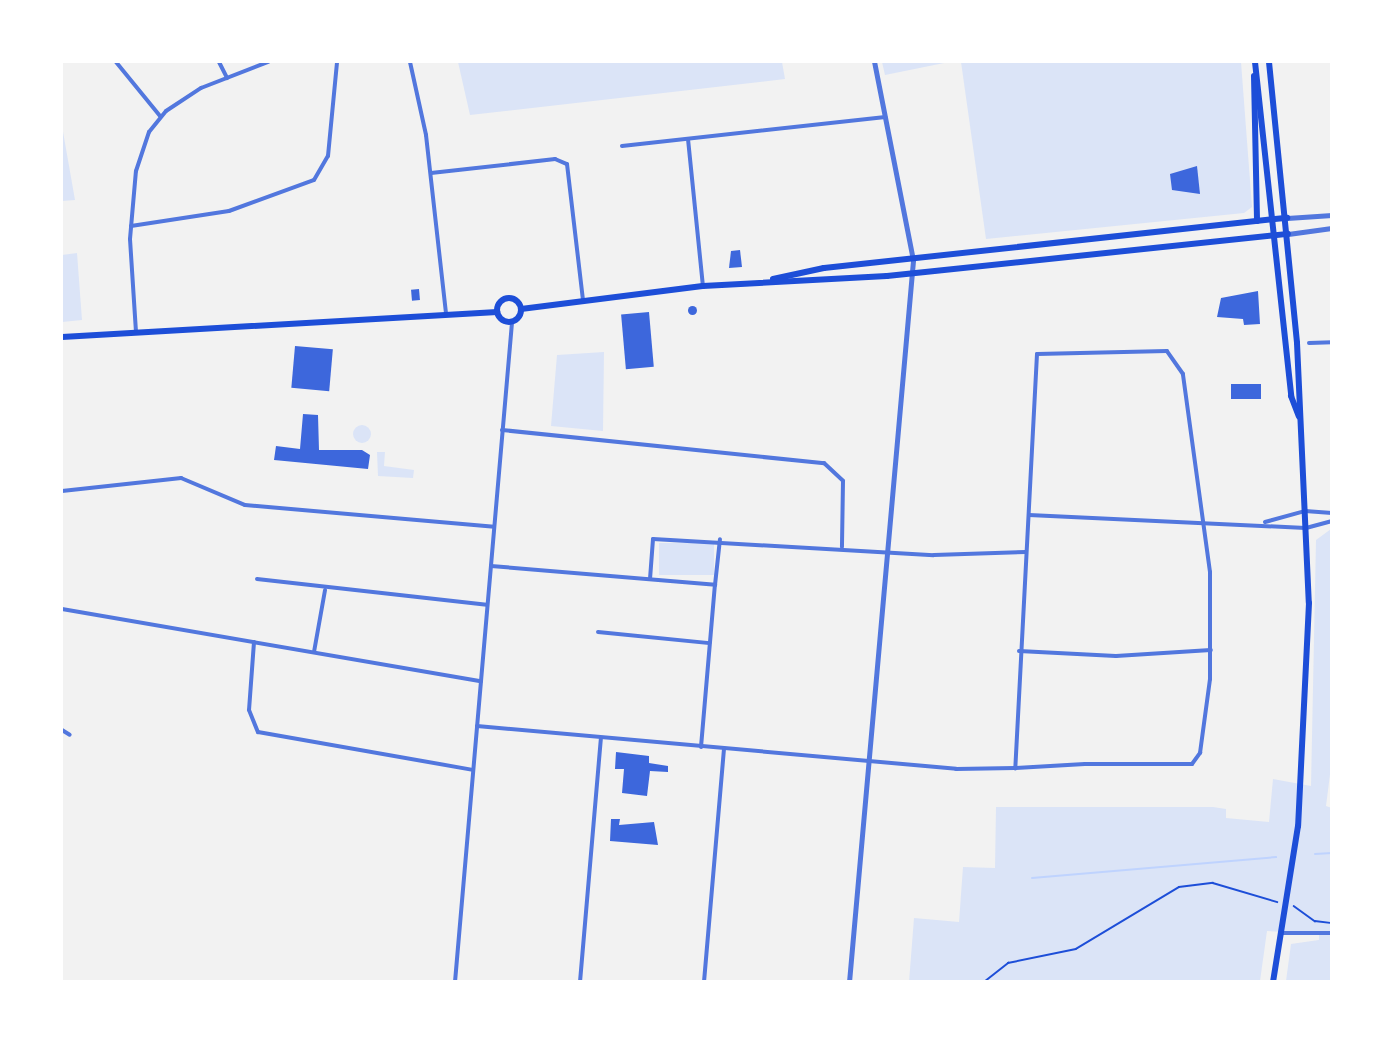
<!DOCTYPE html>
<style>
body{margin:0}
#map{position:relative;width:1393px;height:1043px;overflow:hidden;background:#f2f2f2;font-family:"PT Sans",sans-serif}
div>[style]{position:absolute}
.green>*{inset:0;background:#dbe4f7;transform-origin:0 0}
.round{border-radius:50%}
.stream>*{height:2px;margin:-1px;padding:0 1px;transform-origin:1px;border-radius:1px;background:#bfd3fe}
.building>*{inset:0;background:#3d67dc;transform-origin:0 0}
.path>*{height:1.5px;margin:-0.75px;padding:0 0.75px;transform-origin:0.75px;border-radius:0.75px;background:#1d4ed8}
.minor>*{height:4px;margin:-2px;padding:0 2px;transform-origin:2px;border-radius:2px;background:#5277de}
.tertiary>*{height:5px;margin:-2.5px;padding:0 2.5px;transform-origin:2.5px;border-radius:2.5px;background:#5277de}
.secondary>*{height:6px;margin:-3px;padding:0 3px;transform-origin:3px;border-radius:3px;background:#1d4ed8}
.secondary>.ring{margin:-3px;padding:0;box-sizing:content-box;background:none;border:6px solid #1d4ed8;border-radius:50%}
span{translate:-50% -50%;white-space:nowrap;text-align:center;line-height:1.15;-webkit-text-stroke:4.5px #fff;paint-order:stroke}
.frame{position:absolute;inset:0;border:63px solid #fff;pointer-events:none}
</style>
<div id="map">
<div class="green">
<i style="clip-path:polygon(458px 62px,782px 62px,785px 79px,470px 115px)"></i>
<i style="clip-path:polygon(882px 62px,949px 62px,885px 75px)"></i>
<i style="clip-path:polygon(961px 62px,1241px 62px,1252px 207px,1244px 213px,986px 239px)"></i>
<i style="clip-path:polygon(62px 121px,62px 126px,75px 200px,62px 201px)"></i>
<i style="clip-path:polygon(77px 253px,82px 320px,62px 322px,62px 255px)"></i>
<i style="clip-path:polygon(604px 352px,603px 431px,551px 426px,557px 355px)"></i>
<i class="round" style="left:353px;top:425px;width:18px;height:18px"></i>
<i style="clip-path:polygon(377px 452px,385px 452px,384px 466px,414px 470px,413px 478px,378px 476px)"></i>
<i style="clip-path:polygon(1331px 529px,1332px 759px,1326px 806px,1332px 808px,1331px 981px,1286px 981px,1291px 944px,1319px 940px,1319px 934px,1267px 931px,1260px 981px,909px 982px,914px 918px,959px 922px,963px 867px,995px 868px,996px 807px,1213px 807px,1226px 809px,1226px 818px,1269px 822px,1273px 779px,1311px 786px,1316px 540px)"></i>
<i style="left:659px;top:543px;width:55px;height:32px"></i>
</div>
<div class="stream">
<i style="left:1315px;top:854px;width:17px;rotate:-3deg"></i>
<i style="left:1032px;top:878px;width:245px;rotate:-4.9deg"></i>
</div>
<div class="building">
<i style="clip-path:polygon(1197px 166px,1200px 194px,1172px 190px,1170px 174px)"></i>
<i style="clip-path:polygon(740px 250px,742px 267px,729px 268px,731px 251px)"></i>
<i style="left:419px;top:289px;width:11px;height:8px;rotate:85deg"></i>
<i style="clip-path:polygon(1258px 291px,1260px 324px,1244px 325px,1243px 319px,1217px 317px,1221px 298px)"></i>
<i class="round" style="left:687.5px;top:305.5px;width:9px;height:9px"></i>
<i style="left:649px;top:312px;width:55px;height:28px;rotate:85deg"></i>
<i style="left:295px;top:346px;width:38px;height:42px;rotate:5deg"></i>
<i style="left:1261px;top:384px;width:15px;height:30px;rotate:90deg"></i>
<i style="clip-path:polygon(303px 414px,318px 415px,319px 450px,362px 450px,370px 455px,368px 469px,274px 460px,276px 446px,300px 449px)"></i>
<i style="clip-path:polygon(616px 752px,649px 756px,649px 763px,668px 766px,668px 772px,650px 771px,647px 796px,622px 793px,624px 769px,615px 769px)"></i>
<i style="clip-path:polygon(611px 819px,620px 819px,619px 825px,654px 822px,658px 845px,610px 841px)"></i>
</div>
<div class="path">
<i style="left:1294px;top:906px;width:26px;rotate:36deg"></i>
<i style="left:1315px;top:921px;width:17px;rotate:7deg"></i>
<i style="left:984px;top:982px;width:31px;rotate:-38deg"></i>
<i style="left:1008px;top:963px;width:69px;rotate:-11.6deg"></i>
<i style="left:1076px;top:949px;width:120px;rotate:-31deg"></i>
<i style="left:1179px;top:887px;width:34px;rotate:-7deg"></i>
<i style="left:1213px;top:883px;width:67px;rotate:16.5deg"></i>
</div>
<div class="minor">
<i style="left:116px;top:62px;width:70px;rotate:50.8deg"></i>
<i style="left:219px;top:62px;width:18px;rotate:63deg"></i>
<i style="left:410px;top:62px;width:75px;rotate:77.6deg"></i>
<i style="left:426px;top:135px;width:179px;rotate:83.6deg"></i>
<i style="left:688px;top:139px;width:148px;rotate:84.2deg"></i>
<i style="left:622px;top:146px;width:265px;rotate:-6.3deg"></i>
<i style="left:431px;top:173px;width:125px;rotate:-6.4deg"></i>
<i style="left:555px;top:159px;width:13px;rotate:23deg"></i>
<i style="left:567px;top:164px;width:137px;rotate:83.3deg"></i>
<i style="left:131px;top:226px;width:99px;rotate:-8.7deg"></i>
<i style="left:229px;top:211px;width:90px;rotate:-20deg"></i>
<i style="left:314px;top:180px;width:28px;rotate:-60deg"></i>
<i style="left:328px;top:156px;width:94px;rotate:-84.5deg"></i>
<i style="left:136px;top:332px;width:93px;rotate:-93.7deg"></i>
<i style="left:130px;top:239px;width:68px;rotate:-85deg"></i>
<i style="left:136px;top:171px;width:41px;rotate:-71.6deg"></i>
<i style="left:149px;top:132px;width:27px;rotate:-51deg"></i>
<i style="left:166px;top:111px;width:42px;rotate:-33.3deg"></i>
<i style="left:201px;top:88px;width:72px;rotate:-21.2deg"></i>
<i style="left:1309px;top:343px;width:23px;rotate:-2deg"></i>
<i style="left:502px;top:430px;width:324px;rotate:5.9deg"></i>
<i style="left:824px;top:463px;width:26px;rotate:43deg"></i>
<i style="left:843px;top:481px;width:66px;rotate:90.9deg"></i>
<i style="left:62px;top:491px;width:120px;rotate:-6.2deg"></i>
<i style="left:181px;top:478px;width:69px;rotate:22.9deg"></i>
<i style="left:245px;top:505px;width:250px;rotate:5deg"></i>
<i style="left:1029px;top:515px;width:277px;rotate:2.7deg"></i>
<i style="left:1306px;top:528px;width:27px;rotate:-15deg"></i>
<i style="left:1265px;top:522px;width:41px;rotate:-15.4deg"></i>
<i style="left:1305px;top:511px;width:27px;rotate:4deg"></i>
<i style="left:491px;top:566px;width:225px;rotate:4.8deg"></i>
<i style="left:715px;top:585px;width:46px;rotate:-83.8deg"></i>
<i style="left:257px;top:579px;width:231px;rotate:6.4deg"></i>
<i style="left:650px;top:579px;width:40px;rotate:-85.7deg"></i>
<i style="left:653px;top:539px;width:281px;rotate:3.3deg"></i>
<i style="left:934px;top:555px;width:92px;rotate:-1.9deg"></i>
<i style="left:62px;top:609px;width:425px;rotate:9.8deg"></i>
<i style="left:598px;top:632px;width:112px;rotate:5.7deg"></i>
<i style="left:254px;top:642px;width:68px;rotate:94.2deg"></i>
<i style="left:249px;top:710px;width:24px;rotate:68deg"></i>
<i style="left:258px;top:732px;width:218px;rotate:10deg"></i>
<i style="left:1019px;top:651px;width:97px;rotate:3deg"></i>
<i style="left:1116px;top:656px;width:95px;rotate:-3.6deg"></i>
<i style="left:314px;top:652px;width:63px;rotate:-79.9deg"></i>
<i style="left:477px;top:726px;width:481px;rotate:5.1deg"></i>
<i style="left:956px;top:769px;width:59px;rotate:-1deg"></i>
<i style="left:1015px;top:768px;width:70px;rotate:-3.3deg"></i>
<i style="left:1085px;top:764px;width:107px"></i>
<i style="left:1192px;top:764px;width:14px;rotate:-54deg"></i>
<i style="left:1200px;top:753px;width:75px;rotate:-82.3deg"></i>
<i style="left:1210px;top:679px;width:107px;rotate:-90deg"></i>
<i style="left:1210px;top:572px;width:200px;rotate:-97.8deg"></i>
<i style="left:1183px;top:374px;width:28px;rotate:-125deg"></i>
<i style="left:1167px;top:351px;width:130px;rotate:178.7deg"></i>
<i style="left:1037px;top:354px;width:415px;rotate:93deg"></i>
<i style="left:62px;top:730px;width:9px;rotate:32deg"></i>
<i style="left:701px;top:747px;width:163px;rotate:-85.1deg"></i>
<i style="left:1281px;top:933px;width:51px"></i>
<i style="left:455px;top:982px;width:662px;rotate:-85.06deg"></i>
<i style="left:580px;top:982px;width:245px;rotate:-85.1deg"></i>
<i style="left:704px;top:982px;width:234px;rotate:-85.1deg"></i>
</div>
<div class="tertiary">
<i style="left:1287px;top:218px;width:45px;rotate:-3.8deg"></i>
<i style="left:1288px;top:234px;width:44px;rotate:-7.8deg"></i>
<i style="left:849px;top:982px;width:725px;rotate:-84.93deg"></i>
<i style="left:913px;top:260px;width:202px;rotate:-101.1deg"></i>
</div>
<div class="secondary">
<i style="left:1255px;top:62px;width:336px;rotate:83.8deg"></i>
<i style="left:1291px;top:396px;width:22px;rotate:69deg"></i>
<i style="left:1269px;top:62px;width:282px;rotate:84.3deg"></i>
<i style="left:1297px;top:343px;width:260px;rotate:87.4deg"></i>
<i style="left:1309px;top:603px;width:223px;rotate:92.8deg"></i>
<i style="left:1298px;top:826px;width:158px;rotate:99.1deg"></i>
<i style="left:1254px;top:76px;width:145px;rotate:88.8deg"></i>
<i style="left:773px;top:279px;width:52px;rotate:-12.2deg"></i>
<i style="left:824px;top:268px;width:466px;rotate:-6.2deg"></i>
<i class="ring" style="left:497px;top:298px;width:18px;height:18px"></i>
<i style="left:521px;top:309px;width:183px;rotate:-7.2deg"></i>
<i style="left:703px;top:286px;width:184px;rotate:-3.1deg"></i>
<i style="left:887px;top:276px;width:403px;rotate:-6deg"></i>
<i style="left:62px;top:337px;width:436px;rotate:-3.3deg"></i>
</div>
<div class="frame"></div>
</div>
